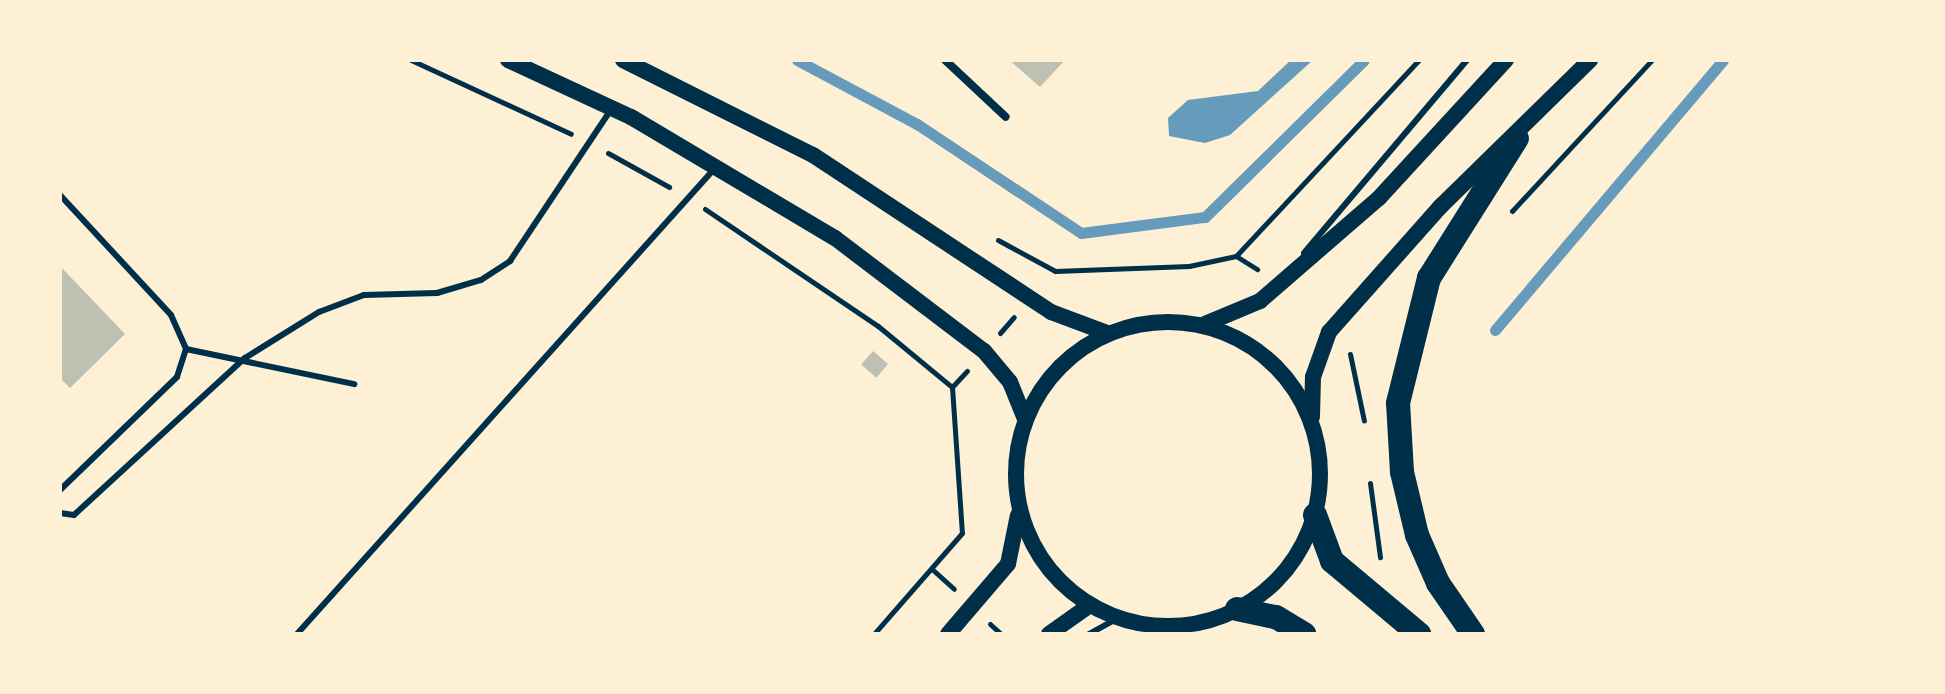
<!DOCTYPE html>
<style>
body{margin:0}
#map{position:relative;width:1945px;height:694px;overflow:hidden;background:#fdf0d5;font-family:Jost,sans-serif}
div>[style]{position:absolute}
.water>*{inset:0;background:#669bbc}
.stream>*{height:11px;margin:-5.5px;padding:0 5.5px;transform-origin:5.5px;border-radius:5.5px;background:#669bbc}
.building>*{inset:0;background:#bec0b2;transform-origin:0 0}
.path>*{height:5px;margin:-2.5px;padding:0 2.5px;transform-origin:2.5px;border-radius:2.5px;background:#003049}
.service>*{height:6px;margin:-3px;padding:0 3px;transform-origin:3px;border-radius:3px;background:#003049}
.minor>*{height:8px;margin:-4px;padding:0 4px;transform-origin:4px;border-radius:4px;background:#003049}
.secondary>*{height:16px;margin:-8px;padding:0 8px;transform-origin:8px;border-radius:8px;background:#003049}
.secondary>.ring{margin:-8px;padding:0;box-sizing:content-box;background:none;border:16px solid #003049;border-radius:50%}
.motorway>*{height:24px;margin:-12px;padding:0 12px;transform-origin:12px;border-radius:12px;background:#003049}
span{translate:-50% -50%;white-space:nowrap;text-align:center;line-height:1.15;-webkit-text-stroke:7px #fdf0d5;paint-order:stroke}
.frame{position:absolute;inset:0;border:62px solid #fdf0d5;pointer-events:none}
</style>
<div id="map">
<div class="water">
<i style="clip-path:polygon(1291px 60px,1313px 60px,1230px 135px,1205px 143px,1169px 136px,1168px 118px,1188px 100px,1258px 91px)"></i>
</div>
<div class="stream">
<i style="left:797px;top:60px;width:136px;rotate:28.1deg"></i>
<i style="left:917px;top:124px;width:197px;rotate:33.6deg"></i>
<i style="left:1081px;top:233px;width:125px;rotate:-7.4deg"></i>
<i style="left:1205px;top:217px;width:223px;rotate:-44.6deg"></i>
<i style="left:1495px;top:330px;width:353px;rotate:-49.8deg"></i>
</div>
<div class="building">
<i style="clip-path:polygon(1009px 60px,1065px 60px,1040px 87px)"></i>
<i style="clip-path:polygon(60px 266px,125px 334px,70px 388px,60px 378px)"></i>
<i style="left:873px;top:351px;width:20px;height:18px;rotate:41deg"></i>
</div>
<div class="path">
<i style="left:411px;top:60px;width:176px;rotate:24.8deg"></i>
<i style="left:608px;top:153px;width:70px;rotate:29.1deg"></i>
<i style="left:705px;top:209px;width:209px;rotate:34.1deg"></i>
<i style="left:878px;top:326px;width:96px;rotate:39.5deg"></i>
<i style="left:952px;top:387px;width:146px;rotate:86.1deg"></i>
<i style="left:962px;top:533px;width:134px;rotate:131.1deg"></i>
<i style="left:1512px;top:211px;width:206px;rotate:-47.2deg"></i>
<i style="left:998px;top:240px;width:65px;rotate:28.5deg"></i>
<i style="left:1055px;top:271px;width:134px;rotate:-2.1deg"></i>
<i style="left:1189px;top:266px;width:48px;rotate:-12deg"></i>
<i style="left:1236px;top:256px;width:268px;rotate:-47deg"></i>
<i style="left:1236px;top:256px;width:25px;rotate:32deg"></i>
<i style="left:1000px;top:333px;width:21px;rotate:-49deg"></i>
<i style="left:1350px;top:354px;width:68px;rotate:78.2deg"></i>
<i style="left:952px;top:387px;width:22px;rotate:-47deg"></i>
<i style="left:1370px;top:483px;width:75px;rotate:82.3deg"></i>
<i style="left:933px;top:570px;width:28px;rotate:42deg"></i>
<i style="left:990px;top:624px;width:15px;rotate:42deg"></i>
</div>
<div class="service">
<i style="left:60px;top:195px;width:163px;rotate:47.2deg"></i>
<i style="left:171px;top:315px;width:37px;rotate:66deg"></i>
<i style="left:186px;top:349px;width:29px;rotate:108deg"></i>
<i style="left:177px;top:377px;width:163px;rotate:136deg"></i>
<i style="left:1304px;top:253px;width:253px;rotate:-49.8deg"></i>
<i style="left:186px;top:349px;width:172px;rotate:11.8deg"></i>
<i style="left:60px;top:513px;width:14px;rotate:8deg"></i>
<i style="left:74px;top:515px;width:232px;rotate:-42.6deg"></i>
<i style="left:245px;top:358px;width:87px;rotate:-31.9deg"></i>
<i style="left:319px;top:312px;width:48px;rotate:-20.7deg"></i>
<i style="left:364px;top:295px;width:73px;rotate:-1.6deg"></i>
<i style="left:437px;top:293px;width:46px;rotate:-16.5deg"></i>
<i style="left:481px;top:280px;width:35px;rotate:-33deg"></i>
<i style="left:510px;top:261px;width:180px;rotate:-56.3deg"></i>
<i style="left:297px;top:634px;width:627px;rotate:-48.1deg"></i>
<i style="left:1089px;top:634px;width:33px;rotate:-29deg"></i>
</div>
<div class="minor">
<i style="left:945px;top:60px;width:83px;rotate:43.1deg"></i>
</div>
<div class="secondary">
<i style="left:508px;top:60px;width:136px;rotate:24.9deg"></i>
<i style="left:631px;top:117px;width:237px;rotate:30.7deg"></i>
<i style="left:835px;top:238px;width:187px;rotate:37.2deg"></i>
<i style="left:984px;top:351px;width:40px;rotate:50deg"></i>
<i style="left:1010px;top:382px;width:40px;rotate:68deg"></i>
<i style="left:623px;top:60px;width:212px;rotate:26.6deg"></i>
<i style="left:813px;top:155px;width:285px;rotate:33.4deg"></i>
<i style="left:1051px;top:312px;width:60px;rotate:20.6deg"></i>
<i class="ring" style="left:1016px;top:322px;width:288px;height:288px"></i>
<i style="left:1205px;top:324px;width:60px;rotate:-22.7deg"></i>
<i style="left:1260px;top:301px;width:157px;rotate:-40.9deg"></i>
<i style="left:1379px;top:198px;width:188px;rotate:-47.4deg"></i>
<i style="left:1312px;top:417px;width:40px;rotate:-88.6deg"></i>
<i style="left:1313px;top:377px;width:48px;rotate:-70.4deg"></i>
<i style="left:1329px;top:332px;width:169px;rotate:-48.4deg"></i>
<i style="left:1441px;top:206px;width:209px;rotate:-44.4deg"></i>
<i style="left:948px;top:634px;width:92px;rotate:-49.4deg"></i>
<i style="left:1008px;top:564px;width:50px;rotate:-78.5deg"></i>
<i style="left:1049px;top:634px;width:50px;rotate:-35.3deg"></i>
</div>
<div class="motorway">
<i style="left:1315px;top:515px;width:49px;rotate:69.7deg"></i>
<i style="left:1332px;top:561px;width:114px;rotate:40deg"></i>
<i style="left:1237px;top:609px;width:40px;rotate:12deg"></i>
<i style="left:1276px;top:617px;width:33px;rotate:31deg"></i>
<i style="left:1473px;top:634px;width:62px;rotate:-124.5deg"></i>
<i style="left:1438px;top:583px;width:52px;rotate:-113.6deg"></i>
<i style="left:1417px;top:535px;width:65px;rotate:-103.4deg"></i>
<i style="left:1402px;top:472px;width:69px;rotate:-93.3deg"></i>
<i style="left:1398px;top:403px;width:129px;rotate:-76.1deg"></i>
<i style="left:1429px;top:278px;width:165px;rotate:-57.8deg"></i>
</div>
<div class="frame"></div>
</div>
